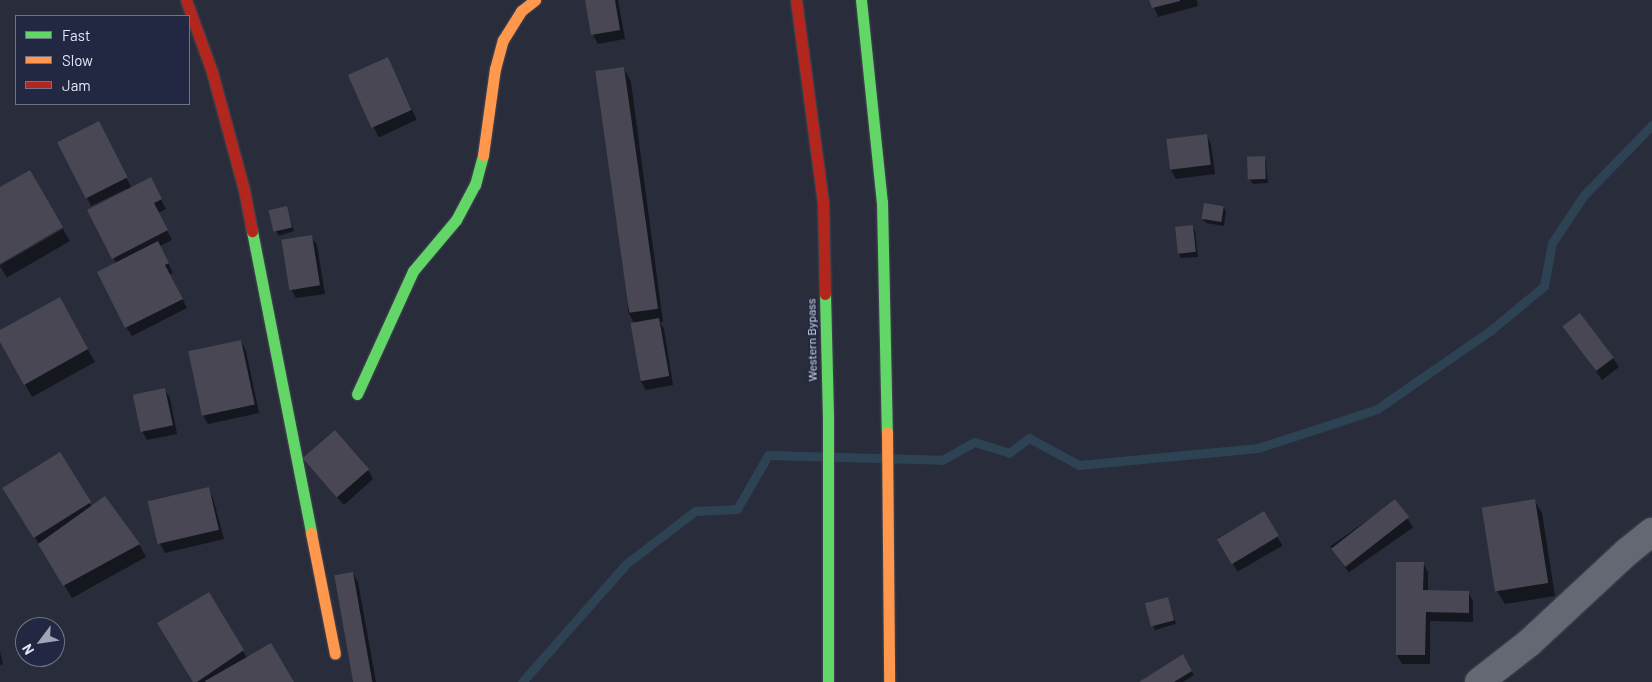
<!DOCTYPE html>
<style>
body{margin:0}
#map{position:relative;width:1652px;height:682px;overflow:hidden;background:#292c3a;font-family:Barlow,sans-serif}
div>[style]{position:absolute}
.shadow>*{inset:0;background:#0007;transform-origin:0 0}
.stream>*{height:9px;margin:-4.5px;padding:0 4.5px;transform-origin:4.5px;border-radius:4.5px;background:#2d4253}
.building>*{inset:0;background:#484753;transform-origin:0 0}
.roads{filter:drop-shadow(0 0 1px #454854) drop-shadow(0 0 1px #454854)}
.street>*{height:28px;margin:-14px;padding:0 14px;transform-origin:14px;border-radius:14px;background:#646873}
.fast>*{height:11px;margin:-5.5px;padding:0 5.5px;transform-origin:5.5px;border-radius:5.5px;background:#63d668}
.slow>*{height:11px;margin:-5.5px;padding:0 5.5px;transform-origin:5.5px;border-radius:5.5px;background:#ff974d}
.jam>*{height:11px;margin:-5.5px;padding:0 5.5px;transform-origin:5.5px;border-radius:5.5px;background:#b3261e}
span{translate:-50% -50%;white-space:nowrap;text-align:center;line-height:1.15;-webkit-text-stroke:4px #222841;paint-order:stroke}
.street-label{font-size:12px;color:#e1e6f7}
.legend{position:absolute;left:15px;top:15px;width:175px;height:90px;box-sizing:border-box;background:#222841;border:1px solid #6e748a;margin:0;padding:6px 9px;list-style:none;font-size:15px;color:#e1e6f7}
.legend li{display:flex;align-items:center;gap:10px;height:25px}
.legend b{width:25px;border:1px solid #6e748a}
.north{position:absolute;left:15px;top:617px;width:50px;height:50px;box-sizing:border-box;background:#222841;border:1px solid #6e748a;border-radius:50%;rotate:239deg;font-size:14px;font-weight:700;line-height:20px;text-align:center;color:#e1e6f7}
.north::after{content:'';display:block;margin:auto;width:18px;height:22px;background:#a1a5b5;clip-path:polygon(50% 0,100% 100%,50% 72%,0 100%)}
</style>
<div id="map">
<div class="shadow">
<i style="clip-path:polygon(587px 0,618px 0,625px 39px,598px 44px,593px 35px)"></i>
<i style="clip-path:polygon(1151px 0,1197px 0,1198px 6px,1158px 17px)"></i>
<i style="left:388px;top:58px;width:68px;height:42px;rotate:65deg"></i>
<i style="clip-path:polygon(624px 68px,631px 82px,663px 322px,660px 322px,664px 329px,673px 385px,646px 390px,640px 380px,634px 323px,628px 312px)"></i>
<i style="clip-path:polygon(104px 132px,132px 189px,155px 188px,166px 209px,158px 213px,172px 240px,160px 246px,173px 273px,170px 274px,187px 308px,132px 336px,126px 327px,116px 263px,89px 211px,127px 191px,126px 189px,91px 206px,59px 141px)"></i>
<i style="clip-path:polygon(1206px 135px,1211px 144px,1215px 174px,1176px 179px,1170px 169px)"></i>
<i style="clip-path:polygon(1264px 157px,1266px 162px,1268px 183px,1253px 184px,1250px 180px)"></i>
<i style="clip-path:polygon(1223px 207px,1226px 211px,1224px 226px,1206px 223px,1203px 219px)"></i>
<i style="clip-path:polygon(286px 208px,294px 231px,279px 236px,276px 231px)"></i>
<i style="clip-path:polygon(1193px 226px,1195px 231px,1198px 257px,1181px 258px,1179px 254px)"></i>
<i style="left:63px;top:229px;width:14px;height:73px;rotate:60deg"></i>
<i style="clip-path:polygon(311px 236px,317px 245px,325px 294px,296px 298px,291px 289px)"></i>
<i style="clip-path:polygon(59px 299px,95px 362px,32px 397px,0 339px,0 332px)"></i>
<i style="clip-path:polygon(1564px 326px,1613px 358px,1619px 367px,1602px 380px)"></i>
<i style="clip-path:polygon(241px 341px,246px 351px,259px 413px,208px 424px,203px 415px,189px 352px)"></i>
<i style="clip-path:polygon(164px 389px,170px 398px,177px 434px,147px 440px,142px 431px,134px 395px)"></i>
<i style="clip-path:polygon(60px 454px,92px 507px,139px 544px,146px 557px,72px 598px,6px 490px)"></i>
<i style="clip-path:polygon(310px 467px,368px 470px,373px 479px,344px 505px)"></i>
<i style="clip-path:polygon(208px 489px,213px 498px,224px 539px,165px 553px,160px 544px)"></i>
<i style="clip-path:polygon(1534px 500px,1542px 513px,1555px 596px,1505px 604px,1497px 591px)"></i>
<i style="left:1395px;top:501px;width:32px;height:79px;rotate:55deg"></i>
<i style="left:1263px;top:512px;width:39px;height:52px;rotate:60deg"></i>
<i style="clip-path:polygon(1423px 563px,1428px 572px,1428px 591px,1468px 592px,1473px 601px,1473px 622px,1430px 621px,1430px 664px,1402px 664px,1397px 655px)"></i>
<i style="clip-path:polygon(353px 573px,358px 582px,376px 682px,355px 682px)"></i>
<i style="clip-path:polygon(208px 594px,247px 658px,292px 682px,194px 682px)"></i>
<i style="left:1168px;top:598px;width:27px;height:22px;rotate:73deg"></i>
<i style="clip-path:polygon(0 651px,3px 664px,0 665px)"></i>
<i style="clip-path:polygon(1182px 656px,1194px 675px,1183px 682px,1142px 682px)"></i>
</div>
<div class="stream">
<i style="left:522px;top:682px;width:157px;rotate:-48.6deg"></i>
<i style="left:626px;top:564px;width:87px;rotate:-37.5deg"></i>
<i style="left:695px;top:511px;width:42px;rotate:-2.7deg"></i>
<i style="left:737px;top:509px;width:62px;rotate:-60.1deg"></i>
<i style="left:768px;top:455px;width:174px;rotate:1.6deg"></i>
<i style="left:942px;top:460px;width:37px;rotate:-29deg"></i>
<i style="left:974px;top:442px;width:37px;rotate:17deg"></i>
<i style="left:1009px;top:453px;width:25px;rotate:-37deg"></i>
<i style="left:1029px;top:438px;width:57px;rotate:28.4deg"></i>
<i style="left:1079px;top:465px;width:180px;rotate:-5.4deg"></i>
<i style="left:1258px;top:448px;width:125px;rotate:-18.1deg"></i>
<i style="left:1377px;top:409px;width:139px;rotate:-34.7deg"></i>
<i style="left:1491px;top:330px;width:69px;rotate:-39.7deg"></i>
<i style="left:1544px;top:286px;width:44px;rotate:-79.5deg"></i>
<i style="left:1552px;top:243px;width:58px;rotate:-56.3deg"></i>
<i style="left:1584px;top:195px;width:98px;rotate:-45.8deg"></i>
</div>
<div class="building">
<i style="clip-path:polygon(585px 0,615px 0,620px 30px,591px 35px)"></i>
<i style="clip-path:polygon(1149px 0,1180px 0,1180px 1px,1152px 8px)"></i>
<i style="left:388px;top:57px;width:58px;height:44px;rotate:66deg"></i>
<i style="left:624px;top:67px;width:244px;height:29px;rotate:82deg"></i>
<i style="left:99px;top:121px;width:63px;height:47px;rotate:63deg"></i>
<i style="left:1207px;top:134px;width:31px;height:41px;rotate:83deg"></i>
<i style="left:1265px;top:156px;width:23px;height:18px;rotate:88deg"></i>
<i style="clip-path:polygon(30px 170px,63px 227px,0 264px,0 187px)"></i>
<i style="clip-path:polygon(151px 177px,162px 199px,154px 203px,168px 230px,112px 259px,87px 210px)"></i>
<i style="left:1204px;top:203px;width:20px;height:16px;rotate:9deg"></i>
<i style="left:287px;top:206px;width:22px;height:19px;rotate:77deg"></i>
<i style="left:1193px;top:225px;width:27px;height:18px;rotate:84deg"></i>
<i style="left:312px;top:235px;width:51px;height:31px;rotate:81deg"></i>
<i style="clip-path:polygon(158px 241px,169px 263px,165px 265px,183px 299px,125px 328px,97px 272px)"></i>
<i style="clip-path:polygon(60px 297px,88px 349px,24px 385px,0 342px,0 330px)"></i>
<i style="left:1580px;top:313px;width:56px;height:22px;rotate:53deg"></i>
<i style="left:659px;top:318px;width:59px;height:29px;rotate:80deg"></i>
<i style="left:241px;top:340px;width:66px;height:54px;rotate:78deg"></i>
<i style="left:165px;top:388px;width:38px;height:33px;rotate:78deg"></i>
<i style="left:335px;top:430px;width:52px;height:43px;rotate:49deg"></i>
<i style="left:60px;top:452px;width:59px;height:68px;rotate:58deg"></i>
<i style="left:209px;top:487px;width:44px;height:63px;rotate:77deg"></i>
<i style="clip-path:polygon(105px 496px,140px 544px,63px 586px,38px 544px)"></i>
<i style="left:1395px;top:499px;width:23px;height:81px;rotate:52deg"></i>
<i style="left:1535px;top:499px;width:85px;height:54px;rotate:81deg"></i>
<i style="left:1264px;top:511px;width:29px;height:55px;rotate:59deg"></i>
<i style="clip-path:polygon(1396px 562px,1424px 562px,1423px 590px,1469px 591px,1469px 613px,1426px 612px,1425px 655px,1396px 655px)"></i>
<i style="left:353px;top:572px;width:112px;height:19px;rotate:80deg"></i>
<i style="clip-path:polygon(209px 592px,244px 650px,197px 682px,193px 682px,157px 623px)"></i>
<i style="left:1168px;top:597px;width:24px;height:24px;rotate:75deg"></i>
<i style="clip-path:polygon(271px 643px,294px 682px,206px 682px,205px 681px)"></i>
<i style="clip-path:polygon(1183px 654px,1192px 671px,1174px 682px,1139px 682px)"></i>
</div>
<div class="roads">
<div class="street">
<i style="left:1479px;top:682px;width:63px;rotate:-38deg"></i>
<i style="left:1529px;top:643px;width:134px;rotate:-42.9deg"></i>
<i style="left:1627px;top:552px;width:32px;rotate:-39deg"></i>
</div>
<div class="fast">
<i style="left:861px;top:0;width:203px;rotate:84.1deg"></i>
<i style="left:882px;top:202px;width:230px;rotate:88.8deg"></i>
<i style="left:252px;top:231px;width:308px;rotate:78.9deg"></i>
<i style="left:825px;top:294px;width:124px;rotate:88.6deg"></i>
<i style="left:828px;top:418px;width:264px;rotate:90deg"></i>
<i style="left:357px;top:394px;width:135px;rotate:-65.5deg"></i>
<i style="left:413px;top:271px;width:67px;rotate:-49.9deg"></i>
<i style="left:456px;top:220px;width:40px;rotate:-62deg"></i>
<i style="left:475px;top:185px;width:31px;rotate:-75deg"></i>
</div>
<div class="slow">
<i style="left:483px;top:155px;width:87px;rotate:-82.1deg"></i>
<i style="left:495px;top:69px;width:30px;rotate:-75deg"></i>
<i style="left:503px;top:40px;width:34px;rotate:-58deg"></i>
<i style="left:521px;top:11px;width:18px;rotate:-38deg"></i>
<i style="left:887px;top:432px;width:250px;rotate:89.5deg"></i>
<i style="left:311px;top:533px;width:123px;rotate:78.8deg"></i>
</div>
<div class="jam">
<i style="left:186px;top:0;width:77px;rotate:70.1deg"></i>
<i style="left:212px;top:72px;width:122px;rotate:74.8deg"></i>
<i style="left:244px;top:190px;width:42px;rotate:79deg"></i>
<i style="left:796px;top:0;width:204px;rotate:82.4deg"></i>
<i style="left:823px;top:202px;width:92px;rotate:88.8deg"></i>
</div>
</div>
<div class="street-label">
<span style="left:812px;top:340px;rotate:-91deg">Western Bypass</span>
</div>
<ul class="legend">
<li><b style="height:6px;background:#63d668"></b>Fast</li>
<li><b style="height:6px;background:#ff974d"></b>Slow</li>
<li><b style="height:6px;background:#b3261e"></b>Jam</li>
</ul>
<div class="north">N</div>
</div>
